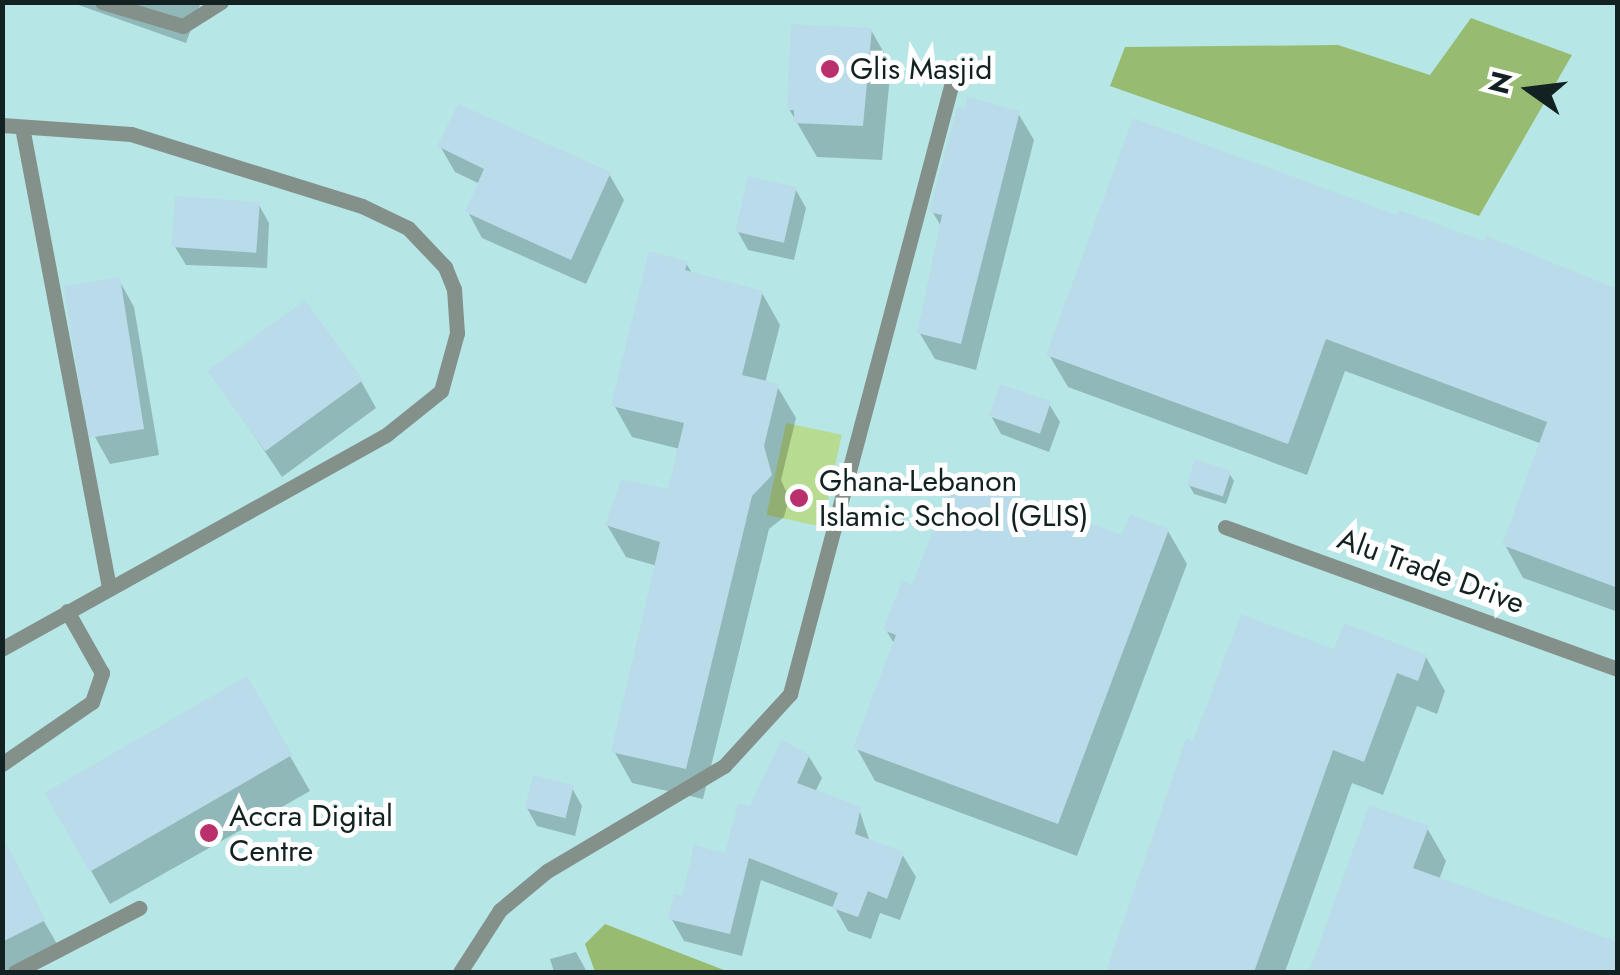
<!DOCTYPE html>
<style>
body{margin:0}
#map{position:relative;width:1620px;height:975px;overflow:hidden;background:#cbf2f2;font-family:Jost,sans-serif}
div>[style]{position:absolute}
.built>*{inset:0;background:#b6e7e6;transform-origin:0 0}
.green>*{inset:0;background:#b7db90;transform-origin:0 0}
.forest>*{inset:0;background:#97bb70}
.shadow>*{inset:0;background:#0003}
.building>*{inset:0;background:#badbea;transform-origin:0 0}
.lane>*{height:15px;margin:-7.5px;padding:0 7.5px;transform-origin:7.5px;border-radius:7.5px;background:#84918a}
.dots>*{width:28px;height:28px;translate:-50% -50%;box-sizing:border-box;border:5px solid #fff;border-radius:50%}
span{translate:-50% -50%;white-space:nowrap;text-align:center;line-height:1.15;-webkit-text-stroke:10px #fff;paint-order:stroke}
.poi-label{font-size:30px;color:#122121}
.left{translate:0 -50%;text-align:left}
.street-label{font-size:30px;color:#122121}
.frame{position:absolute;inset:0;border:5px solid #122121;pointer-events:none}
.north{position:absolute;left:1480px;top:40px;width:100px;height:100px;-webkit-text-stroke:8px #fff;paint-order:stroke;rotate:284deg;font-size:28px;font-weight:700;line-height:40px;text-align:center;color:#122121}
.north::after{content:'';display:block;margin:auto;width:35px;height:45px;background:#122121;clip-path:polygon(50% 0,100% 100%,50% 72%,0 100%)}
</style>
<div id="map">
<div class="built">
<i style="left:2px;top:3px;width:1615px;height:969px"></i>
</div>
<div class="green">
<i style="left:786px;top:423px;width:57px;height:94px;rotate:12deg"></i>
</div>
<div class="forest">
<i style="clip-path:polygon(1471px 18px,1572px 55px,1479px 216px,1110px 86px,1125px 47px,1338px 45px,1430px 75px)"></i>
<i style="clip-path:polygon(605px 924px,729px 972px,595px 972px,585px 944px)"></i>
</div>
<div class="shadow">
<i style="clip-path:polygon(70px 2px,201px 2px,186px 43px)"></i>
<i style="clip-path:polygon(871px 30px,891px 65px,882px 160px,817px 157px,789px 109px)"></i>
<i style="clip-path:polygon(1018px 113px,1034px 140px,976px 370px,935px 359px,919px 332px,942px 228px,932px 211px)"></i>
<i style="clip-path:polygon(440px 146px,609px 174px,624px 200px,586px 284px,482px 238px,468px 212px,480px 184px,455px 172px)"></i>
<i style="clip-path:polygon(796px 190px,806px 208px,794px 260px,748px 250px,738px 232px)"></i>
<i style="clip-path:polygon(259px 205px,269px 223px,267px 268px,186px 265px,175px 247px)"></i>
<i style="clip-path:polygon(1398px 218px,1618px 289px,1618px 612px,1523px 578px,1505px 545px,1542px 444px,1345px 371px,1307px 475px,1068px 387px,1049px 355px)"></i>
<i style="clip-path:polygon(686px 263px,693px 275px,762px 293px,780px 325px,765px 383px,777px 386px,796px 418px,781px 480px,789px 498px,784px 517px,769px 529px,703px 799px,632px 783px,614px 751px,657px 566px,626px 557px,607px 525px,670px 492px,680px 449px,632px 437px,614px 405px)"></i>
<i style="clip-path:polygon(119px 280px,134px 307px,159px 455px,110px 464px,95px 437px)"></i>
<i style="clip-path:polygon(211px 372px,361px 381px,376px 408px,282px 477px)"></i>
<i style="clip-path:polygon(1049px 404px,1060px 422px,1049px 452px,1001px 434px,991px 416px)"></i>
<i style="clip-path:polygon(1229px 473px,1234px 481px,1226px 504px,1194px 494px,1189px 485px)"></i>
<i style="clip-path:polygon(1168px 531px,1187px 564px,1077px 856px,875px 781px,856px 747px,895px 645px,886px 630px,914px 588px)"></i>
<i style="clip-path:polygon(1336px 652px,1426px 657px,1445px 691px,1437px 714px,1417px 706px,1383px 795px,1352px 783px,1285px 972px,1109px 972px,1187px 741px,1195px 744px)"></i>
<i style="clip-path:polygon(246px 679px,310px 791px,110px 904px,90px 869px)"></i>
<i style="clip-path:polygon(808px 755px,822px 778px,815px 792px,859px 809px,870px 842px,902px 854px,916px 877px,900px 920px,880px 913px,871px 939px,848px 931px,835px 908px,761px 880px,742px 956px,684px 941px,671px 918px,684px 899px,727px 856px,752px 809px)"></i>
<i style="clip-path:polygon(572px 788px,582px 806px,575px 836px,537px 826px,527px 808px)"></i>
<i style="clip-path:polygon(1370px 808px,1427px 828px,1446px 861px,1439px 880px,1618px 945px,1618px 972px,1312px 972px)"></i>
<i style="clip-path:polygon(2px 849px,64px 956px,31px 972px,2px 972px)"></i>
<i style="clip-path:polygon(576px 952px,587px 972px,554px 972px,550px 959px)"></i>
</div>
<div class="building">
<i style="clip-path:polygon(791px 24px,872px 28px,863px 126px,794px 123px,794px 110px,787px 110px)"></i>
<i style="clip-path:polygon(967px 97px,1020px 111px,961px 344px,917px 333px,942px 215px,929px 212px,957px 107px,965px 109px)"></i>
<i style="clip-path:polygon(458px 104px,611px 172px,571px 260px,465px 212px,484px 169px,437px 146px)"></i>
<i style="clip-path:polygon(1133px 118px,1397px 215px,1399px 210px,1484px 241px,1486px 236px,1618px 289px,1618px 588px,1502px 545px,1547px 422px,1326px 339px,1288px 444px,1046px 355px)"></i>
<i style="left:748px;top:176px;width:50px;height:57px;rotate:13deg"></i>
<i style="left:175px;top:196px;width:85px;height:51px;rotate:4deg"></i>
<i style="clip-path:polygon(649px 251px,688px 261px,685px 270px,763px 291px,742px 375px,779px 384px,764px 446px,772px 475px,752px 496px,686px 769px,611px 752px,660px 542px,605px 525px,621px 479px,668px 489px,684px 423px,611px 406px)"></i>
<i style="left:120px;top:277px;width:154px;height:57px;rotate:81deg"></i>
<i style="left:305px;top:300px;width:99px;height:121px;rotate:54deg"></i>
<i style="left:1000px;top:384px;width:54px;height:34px;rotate:19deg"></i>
<i style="left:1195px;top:459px;width:38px;height:27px;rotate:18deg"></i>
<i style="clip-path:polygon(955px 472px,1122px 535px,1130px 514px,1169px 529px,1058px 824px,853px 748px,896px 635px,883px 630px,902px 581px,912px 585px)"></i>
<i style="clip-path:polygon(1241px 614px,1334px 649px,1344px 623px,1427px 655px,1418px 681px,1397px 673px,1364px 762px,1333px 750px,1254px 972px,1106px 972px,1186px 738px,1193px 741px)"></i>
<i style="left:247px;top:676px;width:91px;height:234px;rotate:60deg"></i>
<i style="clip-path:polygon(781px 740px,810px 754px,797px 783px,861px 807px,855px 834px,904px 852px,887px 899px,868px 891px,858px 917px,832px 908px,838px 893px,749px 858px,730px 934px,668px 919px,674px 894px,682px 896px,694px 845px,725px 853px,738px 803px,750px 806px)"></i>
<i style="left:533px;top:775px;width:42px;height:34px;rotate:14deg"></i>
<i style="clip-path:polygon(1369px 805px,1429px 826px,1413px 868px,1618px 942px,1618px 972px,1309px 972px)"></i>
<i style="clip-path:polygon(2px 835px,46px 920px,2px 942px)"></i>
</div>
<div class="lane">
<i style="left:102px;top:2px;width:84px;rotate:16.5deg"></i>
<i style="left:183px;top:26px;width:45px;rotate:-32.3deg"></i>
<i style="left:2px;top:125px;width:129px;rotate:4deg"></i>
<i style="left:131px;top:134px;width:242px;rotate:17.3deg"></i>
<i style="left:362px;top:206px;width:51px;rotate:25.6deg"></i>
<i style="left:408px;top:228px;width:54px;rotate:46.5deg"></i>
<i style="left:445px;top:267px;width:24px;rotate:68deg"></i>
<i style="left:454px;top:289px;width:44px;rotate:86.1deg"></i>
<i style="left:457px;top:333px;width:60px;rotate:105.4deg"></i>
<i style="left:441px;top:391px;width:70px;rotate:141.3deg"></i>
<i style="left:386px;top:435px;width:440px;rotate:150.9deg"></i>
<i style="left:22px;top:127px;width:468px;rotate:79.3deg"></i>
<i style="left:1225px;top:527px;width:418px;rotate:19.9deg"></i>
<i style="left:2px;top:764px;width:109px;rotate:-34.6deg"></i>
<i style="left:92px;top:702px;width:31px;rotate:-71deg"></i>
<i style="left:102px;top:673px;width:71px;rotate:-119.4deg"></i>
<i style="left:15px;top:972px;width:140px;rotate:-27.3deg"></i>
<i style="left:460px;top:972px;width:74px;rotate:-57.2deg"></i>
<i style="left:500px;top:910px;width:61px;rotate:-39.7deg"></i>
<i style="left:547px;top:871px;width:206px;rotate:-30.7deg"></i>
<i style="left:724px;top:766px;width:98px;rotate:-47.5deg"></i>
<i style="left:790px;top:694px;width:649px;rotate:-75.17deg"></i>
</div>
<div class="dots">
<i style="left:830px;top:69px;background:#ba306c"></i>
<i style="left:799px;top:498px;background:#ba306c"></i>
<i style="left:209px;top:833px;background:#ba306c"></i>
</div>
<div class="poi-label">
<span class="left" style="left:850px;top:69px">Glis Masjid</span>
<span class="left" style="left:819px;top:498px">Ghana-Lebanon<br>Islamic School (GLIS)</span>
<span class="left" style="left:229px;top:833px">Accra Digital<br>Centre</span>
</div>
<div class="street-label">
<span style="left:1431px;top:571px;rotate:20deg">Alu Trade Drive</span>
</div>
<div class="frame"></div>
<div class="north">N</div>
</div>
